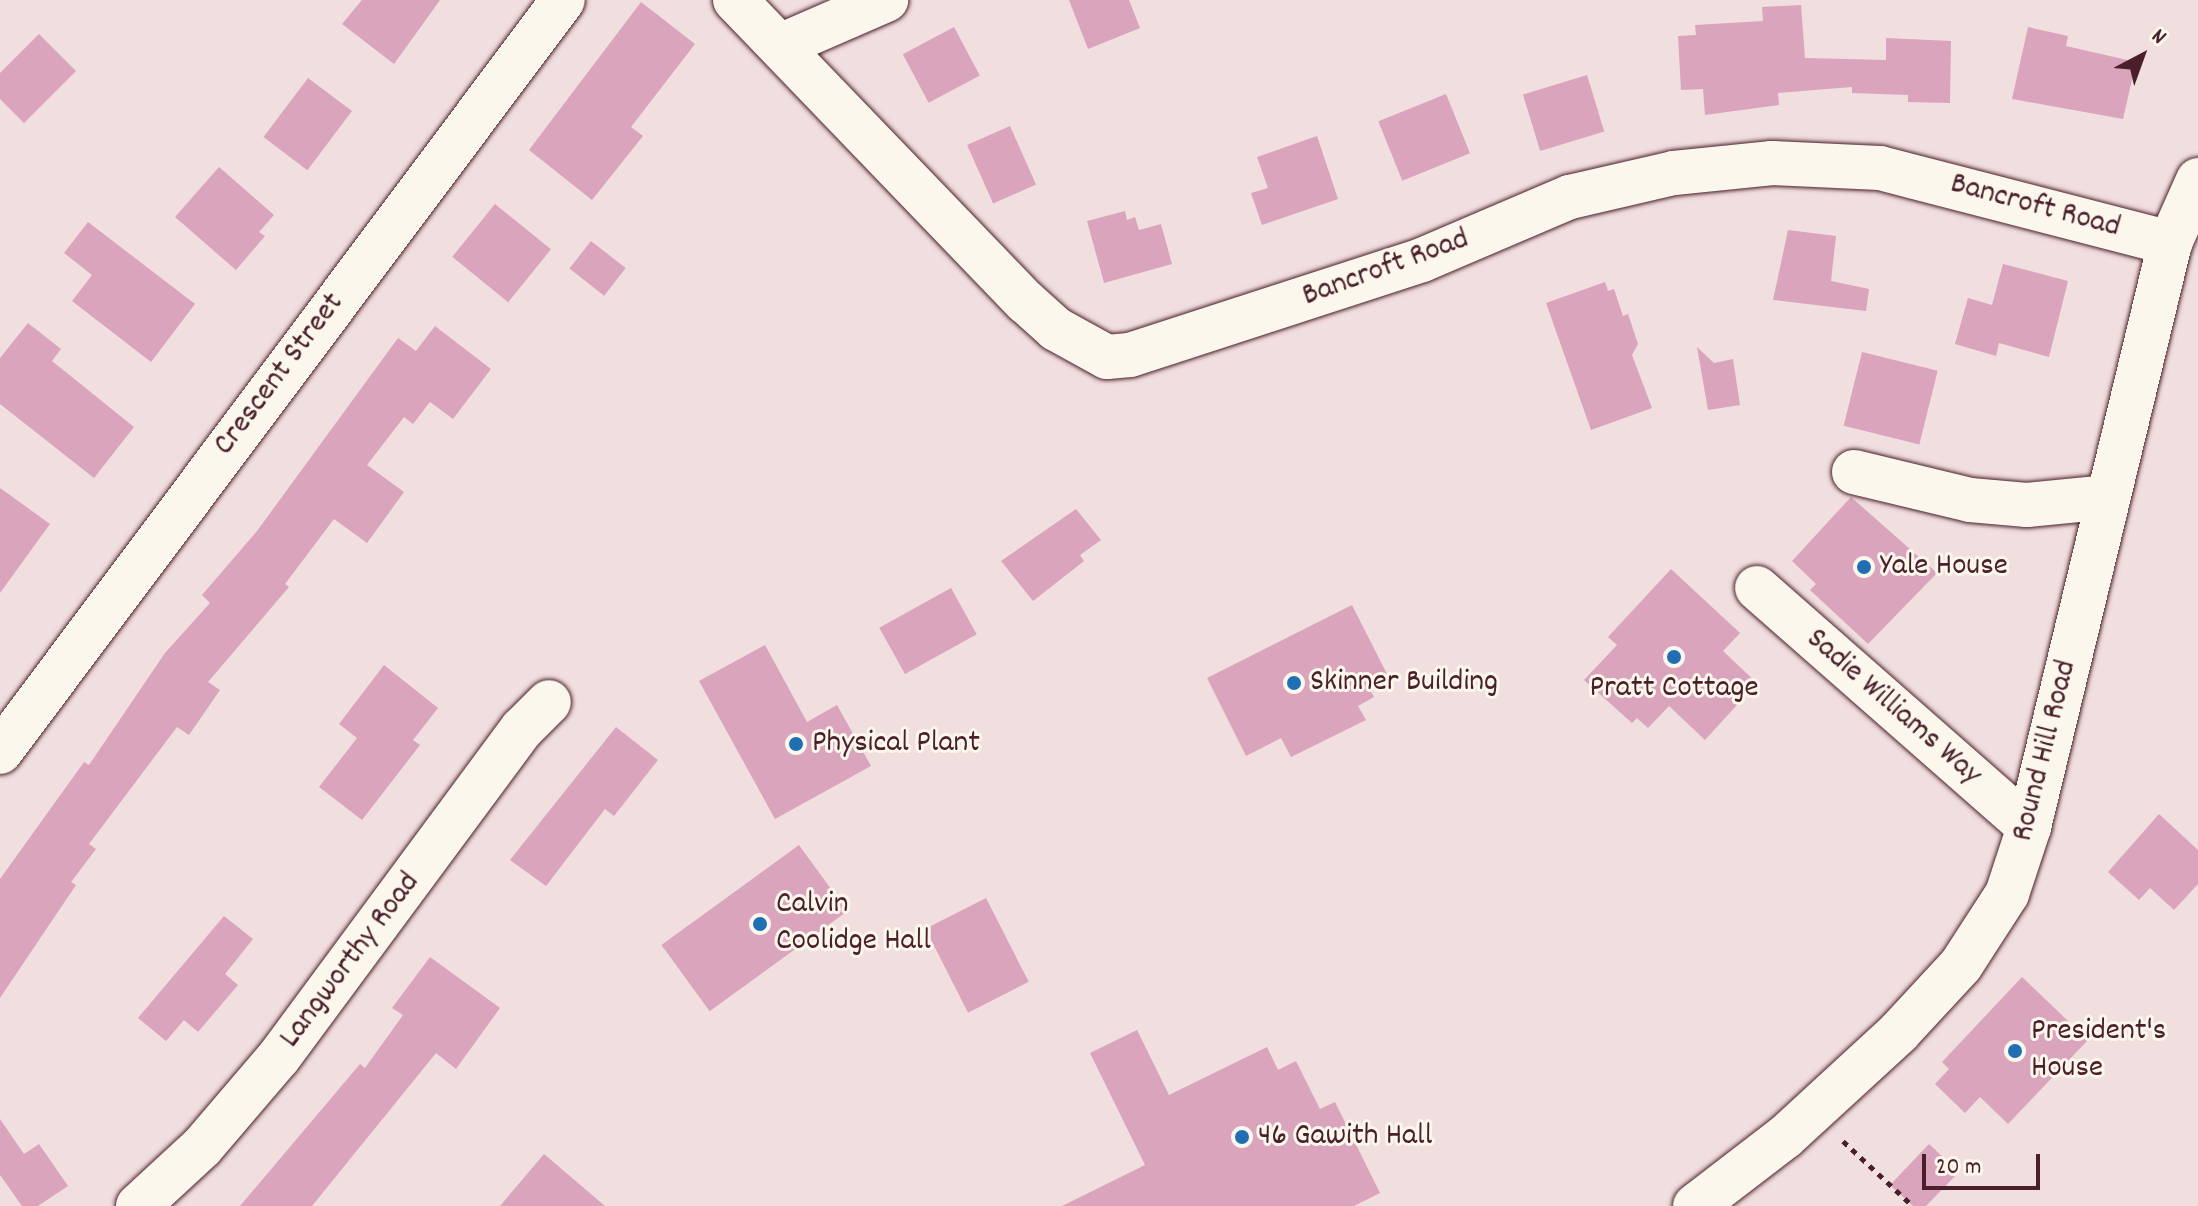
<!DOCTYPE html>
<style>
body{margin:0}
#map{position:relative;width:2198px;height:1206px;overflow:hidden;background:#f1dede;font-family:Dekko,sans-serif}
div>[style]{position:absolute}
.building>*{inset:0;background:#daa4bc;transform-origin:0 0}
.path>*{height:5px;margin-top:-2.5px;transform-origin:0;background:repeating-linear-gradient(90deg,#4a1f2b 0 6px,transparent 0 12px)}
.roads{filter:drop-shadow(0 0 2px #4a1f2b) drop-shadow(0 0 2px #4a1f2b)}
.minor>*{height:44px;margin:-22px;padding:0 22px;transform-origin:22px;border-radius:22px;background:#fbf7ec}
.dots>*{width:22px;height:22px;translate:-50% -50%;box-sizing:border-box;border:4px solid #fbf7ec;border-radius:50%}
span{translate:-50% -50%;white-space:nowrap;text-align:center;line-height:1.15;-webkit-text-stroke:6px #fbf7ec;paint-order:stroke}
.street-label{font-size:32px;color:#4a1f2b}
.poi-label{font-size:32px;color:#4a1f2b}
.left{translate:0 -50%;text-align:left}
.north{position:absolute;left:2102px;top:16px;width:80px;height:80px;-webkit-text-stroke:6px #fbf7ec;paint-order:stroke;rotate:41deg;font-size:22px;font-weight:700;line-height:32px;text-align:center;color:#4a1f2b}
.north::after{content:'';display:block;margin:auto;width:28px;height:36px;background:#4a1f2b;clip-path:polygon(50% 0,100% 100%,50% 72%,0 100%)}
.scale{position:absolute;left:1922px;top:1154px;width:118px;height:36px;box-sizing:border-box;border:4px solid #4a1f2b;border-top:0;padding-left:10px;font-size:24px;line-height:28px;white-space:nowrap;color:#4a1f2b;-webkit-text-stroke:6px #fbf7ec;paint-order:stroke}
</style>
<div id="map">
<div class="building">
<i style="clip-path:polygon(362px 0,440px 0,394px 64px,342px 24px)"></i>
<i style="clip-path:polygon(1069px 0,1129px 0,1140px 28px,1088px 49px)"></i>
<i style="clip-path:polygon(641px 2px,695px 44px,631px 127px,643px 136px,592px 200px,529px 150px)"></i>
<i style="clip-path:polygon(1801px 5px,1805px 58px,1886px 60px,1886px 38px,1951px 41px,1950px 103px,1908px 102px,1908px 95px,1852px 93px,1852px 87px,1778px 93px,1779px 105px,1705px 115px,1703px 89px,1681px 90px,1678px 36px,1696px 35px,1695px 25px,1763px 21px,1762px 7px)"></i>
<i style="left:954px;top:27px;width:55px;height:58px;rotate:62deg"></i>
<i style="clip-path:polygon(2028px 27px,2068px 36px,2066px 46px,2136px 62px,2123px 119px,2012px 99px)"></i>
<i style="clip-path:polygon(39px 34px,76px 71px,24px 123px,0 99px,0 73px)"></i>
<i style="left:1587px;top:75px;width:59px;height:67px;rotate:73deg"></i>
<i style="left:308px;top:78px;width:55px;height:74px;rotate:37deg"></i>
<i style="left:1446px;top:94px;width:64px;height:73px;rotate:68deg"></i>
<i style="left:1010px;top:126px;width:64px;height:47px;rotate:66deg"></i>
<i style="clip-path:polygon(1317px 136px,1338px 199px,1262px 225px,1251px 193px,1268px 188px,1257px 157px)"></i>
<i style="clip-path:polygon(219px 167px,274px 215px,259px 232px,265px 236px,236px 270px,175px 217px)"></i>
<i style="left:495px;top:204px;width:72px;height:68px;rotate:39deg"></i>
<i style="clip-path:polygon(1125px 211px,1127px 220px,1135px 217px,1139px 230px,1161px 224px,1172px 264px,1104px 283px,1087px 221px)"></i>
<i style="clip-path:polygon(88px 222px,195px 304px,151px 362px,72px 301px,92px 275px,64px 253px)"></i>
<i style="clip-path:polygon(1788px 230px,1836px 236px,1831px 281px,1869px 289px,1866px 311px,1773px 300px)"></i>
<i style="left:591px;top:241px;width:44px;height:35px;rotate:38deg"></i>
<i style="clip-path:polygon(2003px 264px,2068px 281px,2049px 357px,1999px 343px,1996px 356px,1955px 344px,1968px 298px,1992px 305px)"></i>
<i style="clip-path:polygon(1605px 282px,1608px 291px,1614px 289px,1623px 316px,1628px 314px,1638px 344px,1632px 355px,1652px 408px,1591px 430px,1546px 303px)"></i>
<i style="clip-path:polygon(28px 323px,61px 349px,52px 361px,134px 427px,94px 478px,0 404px,0 358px)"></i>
<i style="clip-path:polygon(435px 326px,491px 369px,453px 419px,430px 402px,413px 424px,404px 417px,367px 465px,404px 492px,367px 543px,334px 519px,285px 584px,289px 587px,208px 682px,220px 690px,189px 735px,177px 727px,89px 844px,96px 849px,71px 882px,76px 885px,0 998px,0 879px,84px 762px,89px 765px,165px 653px,210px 603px,202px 595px,257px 531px,398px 338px,416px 351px)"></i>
<i style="clip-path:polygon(1697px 347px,1714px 363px,1733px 359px,1740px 405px,1708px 410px)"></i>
<i style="left:1862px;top:352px;width:78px;height:76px;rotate:14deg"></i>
<i style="clip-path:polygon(0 488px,50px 524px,0 593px)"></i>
<i style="clip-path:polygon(1851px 497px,1937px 573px,1868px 644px,1810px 590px,1816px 584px,1792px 561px)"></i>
<i style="clip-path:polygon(1076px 509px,1101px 540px,1080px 555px,1084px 561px,1033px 601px,1001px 561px)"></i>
<i style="clip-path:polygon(1671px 569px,1740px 633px,1723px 651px,1757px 683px,1705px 740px,1669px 706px,1648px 728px,1637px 718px,1632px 723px,1584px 680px,1617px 645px,1608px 637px)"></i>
<i style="left:951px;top:588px;width:53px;height:82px;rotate:61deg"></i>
<i style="clip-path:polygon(1352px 605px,1389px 678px,1369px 688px,1374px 697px,1358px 706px,1366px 720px,1291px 757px,1281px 738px,1246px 756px,1207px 678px)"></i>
<i style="clip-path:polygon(765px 645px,807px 722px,837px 705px,871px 766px,775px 819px,699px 681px)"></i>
<i style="clip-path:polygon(384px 665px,438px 708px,413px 740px,420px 745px,362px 820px,319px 787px,357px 738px,339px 724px)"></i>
<i style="clip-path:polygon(616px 727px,658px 760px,614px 816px,605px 809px,546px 886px,510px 860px)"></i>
<i style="clip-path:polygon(2159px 814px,2198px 850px,2198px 884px,2174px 910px,2150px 888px,2139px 900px,2108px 872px)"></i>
<i style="left:799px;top:845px;width:82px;height:170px;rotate:54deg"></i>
<i style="left:986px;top:898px;width:94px;height:68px;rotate:63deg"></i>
<i style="clip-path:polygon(224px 916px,253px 939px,225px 974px,238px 985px,198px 1032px,184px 1020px,166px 1041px,138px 1018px)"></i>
<i style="clip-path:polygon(430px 957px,500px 1008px,456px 1069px,436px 1053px,312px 1206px,240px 1206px,360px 1064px,365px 1068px,403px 1015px,392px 1008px)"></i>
<i style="clip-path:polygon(2022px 977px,2088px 1040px,2008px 1124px,1980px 1097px,1965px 1113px,1935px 1084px,1949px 1069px,1942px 1062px)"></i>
<i style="clip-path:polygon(1137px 1030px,1169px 1095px,1267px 1047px,1278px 1070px,1296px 1061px,1320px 1109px,1335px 1102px,1380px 1193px,1354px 1206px,1062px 1206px,1145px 1165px,1090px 1053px)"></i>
<i style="clip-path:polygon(0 1119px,24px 1154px,39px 1144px,68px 1186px,38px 1206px,22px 1206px,0 1175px)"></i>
<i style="clip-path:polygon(1929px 1144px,1959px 1172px,1926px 1206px,1913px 1206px,1890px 1185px)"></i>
<i style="clip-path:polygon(544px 1154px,605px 1206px,500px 1206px)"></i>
</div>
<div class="path">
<i style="left:1843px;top:1141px;width:96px;rotate:42.9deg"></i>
</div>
<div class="roads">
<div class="minor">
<i style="left:735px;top:0;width:419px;rotate:46.1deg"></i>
<i style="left:1026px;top:302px;width:40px;rotate:42deg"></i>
<i style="left:1056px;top:329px;width:58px;rotate:28.8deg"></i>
<i style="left:1107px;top:357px;width:23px;rotate:-5deg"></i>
<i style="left:1130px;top:355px;width:307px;rotate:-18deg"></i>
<i style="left:1422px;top:260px;width:161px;rotate:-23.1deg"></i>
<i style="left:1570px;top:197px;width:107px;rotate:-13deg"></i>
<i style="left:1674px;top:173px;width:99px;rotate:-5.8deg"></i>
<i style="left:1772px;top:163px;width:108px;rotate:2.7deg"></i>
<i style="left:1880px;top:168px;width:300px;rotate:14.5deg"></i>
<i style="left:780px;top:46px;width:116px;rotate:-23.5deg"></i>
<i style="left:1854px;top:472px;width:119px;rotate:13.6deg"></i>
<i style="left:1970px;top:500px;width:57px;rotate:5deg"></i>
<i style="left:2027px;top:505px;width:82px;rotate:-5.6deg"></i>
<i style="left:1757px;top:588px;width:362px;rotate:41.3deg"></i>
<i style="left:0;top:752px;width:939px;rotate:-53.18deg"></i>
<i style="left:138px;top:1206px;width:87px;rotate:-42.7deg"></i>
<i style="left:202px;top:1147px;width:118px;rotate:-49.5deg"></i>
<i style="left:279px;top:1057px;width:408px;rotate:-53.5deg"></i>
<i style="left:522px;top:729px;width:38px;rotate:-45deg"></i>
<i style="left:1695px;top:1206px;width:113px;rotate:-37.5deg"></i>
<i style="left:1785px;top:1137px;width:155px;rotate:-42.6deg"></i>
<i style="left:1899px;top:1032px;width:91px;rotate:-47.2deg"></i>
<i style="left:1961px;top:965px;width:85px;rotate:-57.1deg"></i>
<i style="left:2007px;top:894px;width:71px;rotate:-71.8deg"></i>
<i style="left:2029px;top:827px;width:601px;rotate:-76.43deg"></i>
<i style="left:2170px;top:243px;width:69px;rotate:-66deg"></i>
</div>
</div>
<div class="dots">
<i style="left:1864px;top:567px;background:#1f6fb2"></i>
<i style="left:1674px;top:657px;background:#1f6fb2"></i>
<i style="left:1294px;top:683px;background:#1f6fb2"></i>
<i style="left:796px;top:744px;background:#1f6fb2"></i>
<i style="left:760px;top:924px;background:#1f6fb2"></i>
<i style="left:2015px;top:1051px;background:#1f6fb2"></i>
<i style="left:1242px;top:1137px;background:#1f6fb2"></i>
</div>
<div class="street-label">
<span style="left:2035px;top:207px;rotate:15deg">Bancroft Road</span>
<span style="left:1386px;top:269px;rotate:-20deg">Bancroft Road</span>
<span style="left:280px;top:375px;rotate:-53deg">Crescent Street</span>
<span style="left:1893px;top:708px;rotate:41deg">Sadie Williams Way</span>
<span style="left:2046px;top:751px;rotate:-76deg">Round Hill Road</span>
<span style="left:351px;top:961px;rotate:-53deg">Langworthy Road</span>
</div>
<div class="poi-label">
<span class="left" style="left:1880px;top:567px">Yale House</span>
<span class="left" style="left:1310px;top:683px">Skinner Building</span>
<span style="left:1674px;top:689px">Pratt Cottage</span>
<span class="left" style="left:812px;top:744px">Physical Plant</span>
<span class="left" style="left:776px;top:924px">Calvin<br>Coolidge Hall</span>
<span class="left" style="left:2031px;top:1051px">President's<br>House</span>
<span class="left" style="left:1258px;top:1137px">46 Gawith Hall</span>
</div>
<div class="north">N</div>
<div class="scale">20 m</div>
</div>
